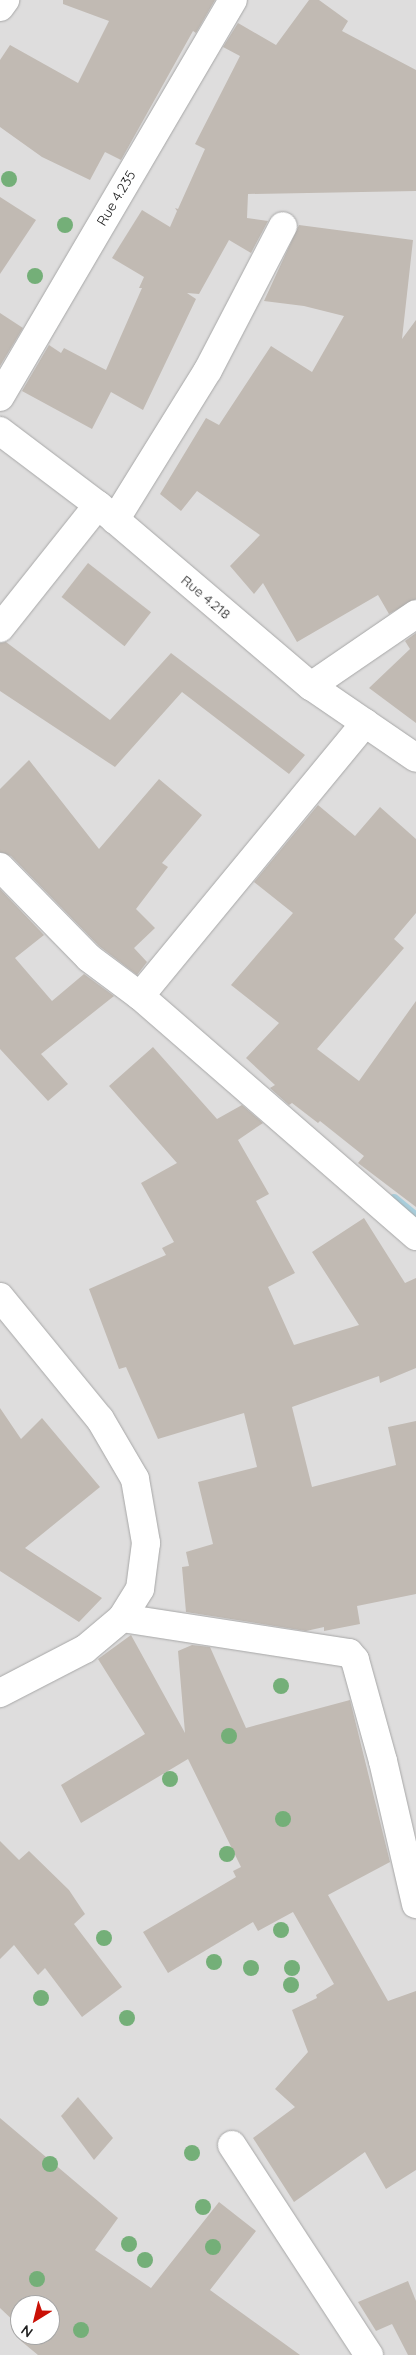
<!DOCTYPE html>
<style>
body{margin:0}
#map{position:relative;width:416px;height:2355px;overflow:hidden;background:#f0ede6;font-family:Quicksand,sans-serif}
div>[style]{position:absolute}
.residential>*{inset:0;background:#dedddd}
.stream>*{height:10px;margin:-5px;padding:0 5px;transform-origin:5px;border-radius:5px;background:#a8cedc}
.building>*{inset:0;background:#c1bab3;transform-origin:0 0}
.roads{filter:drop-shadow(0 0 1px #a7a7a7) drop-shadow(0 0 1px #a7a7a7)}
.minor>*{height:28px;margin:-14px;padding:0 14px;transform-origin:14px;border-radius:14px;background:#fff}
.trees>*{width:16px;height:16px;margin:-8px;border-radius:50%;background:#74af78}
span{translate:-50% -50%;white-space:nowrap;text-align:center;line-height:1.15;-webkit-text-stroke:5px #fff;paint-order:stroke}
.street-label{font-size:14px;color:#202020}
.north{position:absolute;left:10px;top:2295px;width:50px;height:50px;box-sizing:border-box;background:#fff;border:1px solid #a6a6a6;border-radius:50%;rotate:216deg;font-size:14px;font-weight:700;line-height:20px;text-align:center;color:#202020}
.north::after{content:'';display:block;margin:auto;width:18px;height:22px;background:#ca1006;clip-path:polygon(50% 0,100% 100%,50% 72%,0 100%)}
</style>
<div id="map">
<div class="residential">
<i style="clip-path:polygon(evenodd,0 0,416px 0,416px 2355px,0 2355px,0 0,20px 2305px,50px 2305px,50px 2335px,20px 2335px,20px 2305px)"></i>
</div>
<div class="stream">
<i style="left:394px;top:1199px;width:28px;rotate:39deg"></i>
</div>
<div class="building">
<i style="clip-path:polygon(63px 0,215px 0,196px 33px,193px 31px,121px 160px,105px 152px,90px 180px,42px 157px,0 127px,0 60px,10px 45px,78px 83px,109px 21px,63px 4px)"></i>
<i style="clip-path:polygon(309px 0,319px 0,348px 21px,342px 31px,416px 70px,416px 191px,248px 194px,247px 218px,268px 221px,251px 253px,229px 240px,199px 294px,187px 293px,196px 299px,143px 410px,111px 392px,92px 429px,22px 391px,49px 345px,61px 353px,64px 348px,106px 370px,142px 288px,139px 288px,144px 277px,112px 258px,142px 210px,170px 227px,177px 211px,175px 208px,178px 209px,205px 149px,195px 144px,240px 56px,223px 47px,238px 23px,276px 45px)"></i>
<i style="clip-path:polygon(0 197px,36px 220px,0 274px)"></i>
<i style="clip-path:polygon(299px 225px,413px 240px,402px 339px,416px 320px,416px 599px,389px 614px,378px 595px,297px 642px,263px 583px,254px 594px,230px 566px,260px 535px,197px 491px,181px 511px,160px 494px,206px 418px,219px 425px,271px 346px,312px 372px,344px 316px,304px 306px,264px 301px)"></i>
<i style="clip-path:polygon(0 313px,23px 328px,0 366px)"></i>
<i style="left:88px;top:563px;width:80px;height:43px;rotate:38deg"></i>
<i style="clip-path:polygon(416px 633px,416px 723px,369px 688px,410px 649px,405px 641px)"></i>
<i style="clip-path:polygon(6px 642px,110px 720px,171px 653px,305px 755px,289px 774px,182px 692px,115px 767px,0 691px,0 643px)"></i>
<i style="clip-path:polygon(29px 760px,99px 849px,159px 779px,202px 815px,162px 863px,168px 867px,136px 909px,155px 928px,134px 948px,147px 962px,137px 975px,99px 946px,11px 856px,0 852px,0 789px)"></i>
<i style="clip-path:polygon(318px 805px,355px 836px,380px 807px,416px 839px,416px 913px,394px 939px,404px 948px,317px 1049px,359px 1081px,416px 1001px,416px 1207px,358px 1163px,364px 1156px,320px 1121px,318px 1123px,292px 1103px,289px 1105px,270px 1088px,275px 1085px,246px 1058px,279px 1023px,231px 985px,293px 913px,254px 882px)"></i>
<i style="clip-path:polygon(0 889px,44px 935px,15px 958px,52px 1001px,84px 974px,114px 996px,41px 1054px,68px 1084px,48px 1101px,0 1049px)"></i>
<i style="clip-path:polygon(153px 1047px,217px 1119px,242px 1105px,263px 1123px,238px 1140px,269px 1194px,256px 1201px,295px 1273px,268px 1287px,294px 1345px,359px 1325px,312px 1252px,364px 1218px,405px 1283px,416px 1278px,416px 1368px,380px 1383px,379px 1376px,292px 1407px,312px 1487px,396px 1465px,388px 1427px,416px 1421px,416px 1594px,357px 1606px,360px 1624px,324px 1631px,324px 1627px,306px 1631px,186px 1612px,182px 1567px,189px 1566px,186px 1552px,213px 1544px,198px 1482px,257px 1467px,244px 1413px,158px 1439px,126px 1367px,119px 1369px,89px 1289px,166px 1255px,162px 1248px,174px 1242px,141px 1183px,177px 1163px,109px 1086px)"></i>
<i style="clip-path:polygon(0 1408px,21px 1439px,42px 1418px,100px 1487px,25px 1548px,102px 1598px,79px 1622px,0 1571px)"></i>
<i style="clip-path:polygon(131px 1635px,185px 1733px,178px 1651px,192px 1645px,210px 1647px,246px 1728px,350px 1700px,390px 1862px,328px 1895px,388px 2001px,416px 1991px,416px 2170px,386px 2189px,365px 2152px,294px 2202px,253px 2138px,295px 2107px,275px 2089px,308px 2052px,292px 2010px,317px 1998px,316px 1995px,334px 1984px,293px 1912px,258px 1931px,253px 1922px,168px 1973px,143px 1932px,236px 1877px,233px 1871px,241px 1867px,188px 1759px,81px 1823px,61px 1785px,145px 1734px,98px 1659px)"></i>
<i style="clip-path:polygon(0 1841px,19px 1860px,29px 1851px,69px 1890px,85px 1914px,74px 1924px,122px 1987px,82px 2017px,45px 1968px,38px 1975px,14px 1945px,0 1959px)"></i>
<i style="clip-path:polygon(78px 2097px,113px 2138px,94px 2160px,61px 2116px)"></i>
<i style="clip-path:polygon(0 2118px,118px 2218px,95px 2250px,151px 2288px,219px 2202px,256px 2231px,210px 2290px,300px 2355px,38px 2355px,21px 2341px,25px 2335px,50px 2335px,50px 2305px,20px 2305px,20px 2327px,0 2308px)"></i>
<i style="clip-path:polygon(408px 2281px,416px 2301px,416px 2355px,408px 2355px,392px 2324px,376px 2331px,358px 2302px)"></i>
</div>
<div class="roads">
<div class="minor">
<i style="left:0;top:7px;width:9px;rotate:-54deg"></i>
<i style="left:0;top:397px;width:460px;rotate:-59.6deg"></i>
<i style="left:0;top:431px;width:123px;rotate:37.1deg"></i>
<i style="left:98px;top:505px;width:280px;rotate:40.4deg"></i>
<i style="left:311px;top:686px;width:127px;rotate:34.4deg"></i>
<i style="left:115px;top:520px;width:176px;rotate:-58.2deg"></i>
<i style="left:208px;top:370px;width:162px;rotate:-62.5deg"></i>
<i style="left:0;top:628px;width:157px;rotate:-51.5deg"></i>
<i style="left:311px;top:686px;width:127px;rotate:-34.4deg"></i>
<i style="left:0;top:867px;width:127px;rotate:45.6deg"></i>
<i style="left:89px;top:958px;width:64px;rotate:36.7deg"></i>
<i style="left:140px;top:996px;width:366px;rotate:41deg"></i>
<i style="left:140px;top:996px;width:354px;rotate:-50.5deg"></i>
<i style="left:0;top:1297px;width:158px;rotate:50.7deg"></i>
<i style="left:100px;top:1419px;width:69px;rotate:59.7deg"></i>
<i style="left:135px;top:1479px;width:65px;rotate:80.2deg"></i>
<i style="left:146px;top:1543px;width:46px;rotate:97.4deg"></i>
<i style="left:140px;top:1589px;width:34px;rotate:122deg"></i>
<i style="left:122px;top:1618px;width:48px;rotate:140deg"></i>
<i style="left:85px;top:1649px;width:96px;rotate:152.6deg"></i>
<i style="left:122px;top:1618px;width:230px;rotate:8.8deg"></i>
<i style="left:349px;top:1653px;width:9px;rotate:49deg"></i>
<i style="left:355px;top:1660px;width:105px;rotate:74.5deg"></i>
<i style="left:383px;top:1761px;width:147px;rotate:77deg"></i>
<i style="left:232px;top:2145px;width:251px;rotate:56.9deg"></i>
</div>
</div>
<div class="trees">
<i style="left:9px;top:179px"></i>
<i style="left:65px;top:225px"></i>
<i style="left:35px;top:276px"></i>
<i style="left:281px;top:1686px"></i>
<i style="left:229px;top:1736px"></i>
<i style="left:170px;top:1779px"></i>
<i style="left:283px;top:1819px"></i>
<i style="left:227px;top:1854px"></i>
<i style="left:281px;top:1930px"></i>
<i style="left:104px;top:1938px"></i>
<i style="left:214px;top:1962px"></i>
<i style="left:251px;top:1968px"></i>
<i style="left:292px;top:1968px"></i>
<i style="left:291px;top:1985px"></i>
<i style="left:41px;top:1998px"></i>
<i style="left:127px;top:2018px"></i>
<i style="left:192px;top:2153px"></i>
<i style="left:50px;top:2164px"></i>
<i style="left:203px;top:2207px"></i>
<i style="left:129px;top:2244px"></i>
<i style="left:213px;top:2247px"></i>
<i style="left:145px;top:2260px"></i>
<i style="left:37px;top:2279px"></i>
<i style="left:81px;top:2330px"></i>
</div>
<div class="street-label">
<span style="left:116px;top:198px;rotate:-59deg">Rue 4.235</span>
<span style="left:206px;top:597px;rotate:40deg">Rue 4.218</span>
</div>
<div class="north">N</div>
</div>
